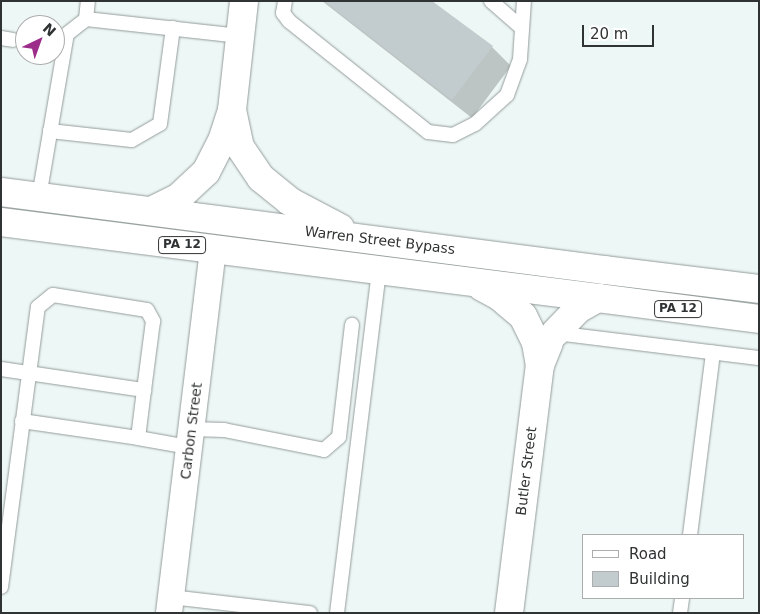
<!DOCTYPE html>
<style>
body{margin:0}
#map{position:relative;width:760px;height:614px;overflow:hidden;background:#edf7f5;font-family:"DejaVu Sans",sans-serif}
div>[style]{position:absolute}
.shadow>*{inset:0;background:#0003}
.building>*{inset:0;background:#c2cbcd}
.roads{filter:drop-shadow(0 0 1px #939c9b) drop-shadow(0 0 1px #939c9b)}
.service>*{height:14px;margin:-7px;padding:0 7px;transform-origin:7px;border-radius:7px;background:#fff}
.minor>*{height:26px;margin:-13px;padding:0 13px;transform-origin:13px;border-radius:13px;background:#fff}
.primary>*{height:28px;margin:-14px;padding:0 14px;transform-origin:14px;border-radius:14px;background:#fff}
.trunk>*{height:28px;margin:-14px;padding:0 14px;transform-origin:14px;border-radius:14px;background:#fff}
.motorway>*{height:28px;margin:-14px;padding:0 14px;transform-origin:14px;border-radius:14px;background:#fff}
span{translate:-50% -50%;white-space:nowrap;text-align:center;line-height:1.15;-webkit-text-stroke:5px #fff;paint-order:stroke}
.shield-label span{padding:1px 4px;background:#fff;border:1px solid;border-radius:4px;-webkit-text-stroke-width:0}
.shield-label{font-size:12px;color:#303333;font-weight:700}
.street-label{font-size:14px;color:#303333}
.frame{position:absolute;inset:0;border:2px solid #303333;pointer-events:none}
.legend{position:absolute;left:582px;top:534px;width:162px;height:65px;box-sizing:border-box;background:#fff;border:1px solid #acadad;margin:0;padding:6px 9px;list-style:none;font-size:15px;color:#303333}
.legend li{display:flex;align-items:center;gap:10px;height:25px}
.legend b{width:25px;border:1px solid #acadad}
.north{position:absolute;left:15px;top:15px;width:50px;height:50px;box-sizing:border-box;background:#fff;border:1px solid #acadad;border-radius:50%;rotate:42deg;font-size:14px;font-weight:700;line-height:20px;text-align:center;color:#303333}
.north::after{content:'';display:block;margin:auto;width:18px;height:22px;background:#9d2d8b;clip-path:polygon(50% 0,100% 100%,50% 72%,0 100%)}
.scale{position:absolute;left:582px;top:25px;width:72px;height:22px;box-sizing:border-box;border:2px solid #303333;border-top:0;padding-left:6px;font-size:15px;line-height:18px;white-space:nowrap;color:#303333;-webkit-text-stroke:4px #fff;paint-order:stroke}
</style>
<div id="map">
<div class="shadow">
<i style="clip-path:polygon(322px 1px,430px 1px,492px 47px,511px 66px,472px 118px)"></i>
</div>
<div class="building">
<i style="clip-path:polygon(324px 1px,432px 1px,493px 46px,452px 100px)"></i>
</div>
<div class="roads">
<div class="service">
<i style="left:285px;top:1px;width:12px;rotate:99deg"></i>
<i style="left:283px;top:13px;width:10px;rotate:53deg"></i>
<i style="left:289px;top:21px;width:178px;rotate:38.6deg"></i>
<i style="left:428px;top:132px;width:25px;rotate:7deg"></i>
<i style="left:453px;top:135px;width:25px;rotate:-27deg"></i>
<i style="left:475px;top:124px;width:43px;rotate:-42.2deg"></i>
<i style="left:507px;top:95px;width:38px;rotate:-70deg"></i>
<i style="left:520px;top:59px;width:58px;rotate:-86.1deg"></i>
<i style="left:491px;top:1px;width:41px;rotate:41.1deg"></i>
<i style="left:86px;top:19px;width:155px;rotate:6.3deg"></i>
<i style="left:1px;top:38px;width:12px;rotate:9deg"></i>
<i style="left:50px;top:131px;width:82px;rotate:6.3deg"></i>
<i style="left:132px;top:140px;width:32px;rotate:-30deg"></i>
<i style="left:160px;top:124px;width:97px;rotate:-82.3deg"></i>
<i style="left:39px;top:197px;width:165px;rotate:-80.3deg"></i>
<i style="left:67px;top:34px;width:24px;rotate:-38deg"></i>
<i style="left:86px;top:19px;width:18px;rotate:-84deg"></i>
<i style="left:555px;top:333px;width:206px;rotate:7deg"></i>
<i style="left:1px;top:369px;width:145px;rotate:8.4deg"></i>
<i style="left:144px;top:390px;width:48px;rotate:97.1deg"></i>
<i style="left:138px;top:438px;width:52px;rotate:10deg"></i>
<i style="left:22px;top:421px;width:117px;rotate:8.3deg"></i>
<i style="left:192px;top:429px;width:32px;rotate:2deg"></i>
<i style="left:224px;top:430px;width:102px;rotate:11.3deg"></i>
<i style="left:324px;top:450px;width:20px;rotate:-41deg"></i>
<i style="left:339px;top:437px;width:113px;rotate:-83.4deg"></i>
<i style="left:690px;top:535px;width:184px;rotate:-82.8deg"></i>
<i style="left:1px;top:587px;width:282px;rotate:-82.5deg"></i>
<i style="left:38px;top:307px;width:19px;rotate:-39deg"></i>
<i style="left:53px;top:295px;width:95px;rotate:9.1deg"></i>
<i style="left:147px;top:310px;width:13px;rotate:61deg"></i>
<i style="left:153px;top:321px;width:70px;rotate:97.4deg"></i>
<i style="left:171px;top:597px;width:140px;rotate:6.6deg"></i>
<i style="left:337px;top:613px;width:345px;rotate:-83deg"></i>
<i style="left:680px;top:613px;width:15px;rotate:-82deg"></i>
</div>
<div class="minor">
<i style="left:169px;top:613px;width:367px;rotate:-83.1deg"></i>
</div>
<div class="primary">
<i style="left:232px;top:110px;width:110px;rotate:-83.7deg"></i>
<i style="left:509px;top:613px;width:250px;rotate:-82.9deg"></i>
<i style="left:540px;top:365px;width:24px;rotate:-68deg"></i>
</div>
<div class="trunk">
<i style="left:232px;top:110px;width:38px;rotate:78deg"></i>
<i style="left:240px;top:147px;width:37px;rotate:56deg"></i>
<i style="left:261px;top:178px;width:36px;rotate:39deg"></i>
<i style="left:289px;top:201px;width:58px;rotate:27.9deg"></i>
<i style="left:1px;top:192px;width:609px;rotate:7.36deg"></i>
<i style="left:151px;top:211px;width:30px;rotate:-26deg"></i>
<i style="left:178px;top:198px;width:38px;rotate:-43deg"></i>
<i style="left:206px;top:172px;width:38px;rotate:-63deg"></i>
<i style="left:223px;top:138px;width:29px;rotate:-72deg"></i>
<i style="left:1px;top:222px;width:602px;rotate:7.25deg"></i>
<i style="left:482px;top:287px;width:19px;rotate:28deg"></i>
<i style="left:499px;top:296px;width:31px;rotate:40deg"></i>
<i style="left:523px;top:316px;width:30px;rotate:64deg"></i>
<i style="left:536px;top:343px;width:22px;rotate:80deg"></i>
</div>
<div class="motorway">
<i style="left:605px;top:270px;width:155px;rotate:7deg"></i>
<i style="left:555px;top:333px;width:33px;rotate:-46deg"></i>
<i style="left:578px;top:309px;width:23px;rotate:-29deg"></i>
<i style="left:598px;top:298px;width:162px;rotate:7.4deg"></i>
</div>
</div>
<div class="shield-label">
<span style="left:182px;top:245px">PA 12</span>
<span style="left:678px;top:309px">PA 12</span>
</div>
<div class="street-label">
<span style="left:380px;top:240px;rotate:7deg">Warren Street Bypass</span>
<span style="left:191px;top:431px;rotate:-83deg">Carbon Street</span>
<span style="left:526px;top:471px;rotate:-83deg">Butler Street</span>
</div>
<div class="frame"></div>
<ul class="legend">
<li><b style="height:6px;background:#fff"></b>Road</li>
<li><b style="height:14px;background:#c2cbcd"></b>Building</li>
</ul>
<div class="north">N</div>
<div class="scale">20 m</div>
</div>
